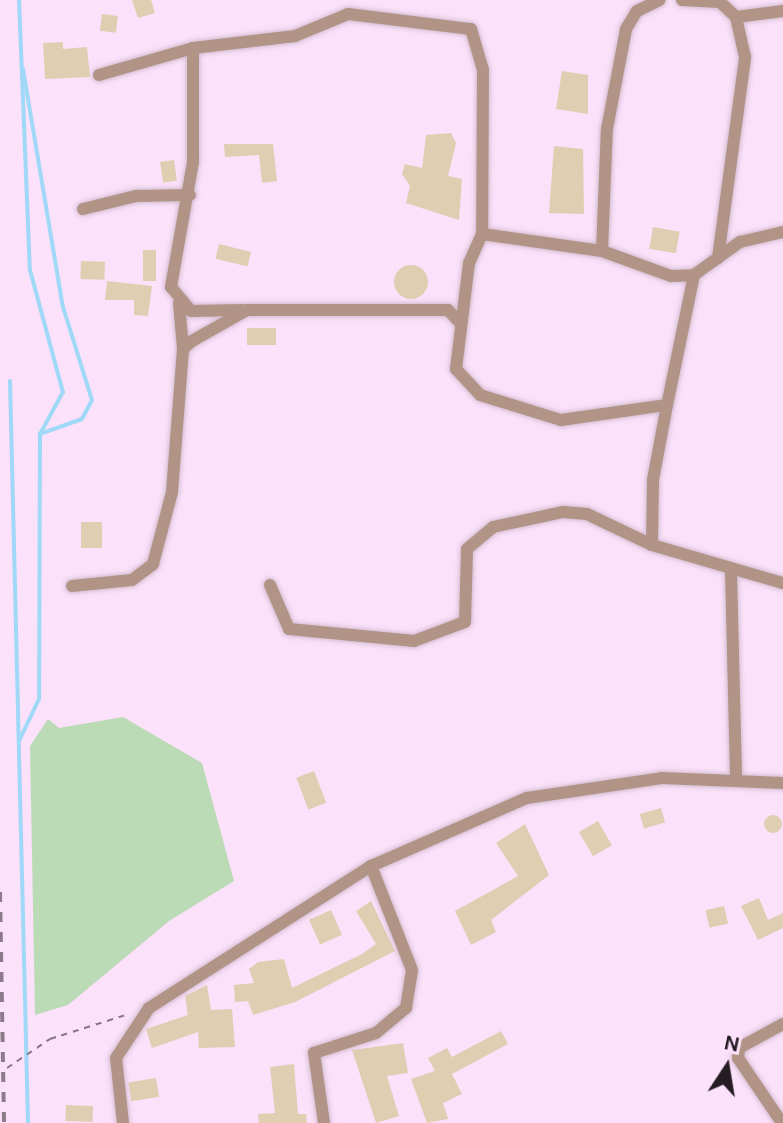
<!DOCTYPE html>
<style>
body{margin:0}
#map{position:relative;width:783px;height:1123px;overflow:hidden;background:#fbe1f9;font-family:Karla,sans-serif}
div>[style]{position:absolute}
.green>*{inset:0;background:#bbdbb6}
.stream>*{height:4px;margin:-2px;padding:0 2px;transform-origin:2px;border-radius:2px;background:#9fd9f7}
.building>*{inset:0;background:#dfceb2;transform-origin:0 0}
.round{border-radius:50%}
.path>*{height:2px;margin-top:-1px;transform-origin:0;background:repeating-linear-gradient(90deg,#867584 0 6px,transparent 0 12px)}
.roads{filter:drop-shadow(0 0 2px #d4bed3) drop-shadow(0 0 2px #d4bed3)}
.minor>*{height:12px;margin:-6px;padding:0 6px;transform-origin:6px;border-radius:6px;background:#b19486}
.rail>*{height:4px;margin-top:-2px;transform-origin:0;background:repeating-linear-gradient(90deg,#8d7b8b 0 10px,transparent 0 20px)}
span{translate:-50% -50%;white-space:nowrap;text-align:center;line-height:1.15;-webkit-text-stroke:8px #fbe1f9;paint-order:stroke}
.north{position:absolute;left:687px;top:1027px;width:80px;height:80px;-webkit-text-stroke:6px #fbe1f9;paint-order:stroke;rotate:12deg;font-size:22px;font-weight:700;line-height:32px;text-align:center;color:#251c24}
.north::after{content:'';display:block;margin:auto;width:28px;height:36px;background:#251c24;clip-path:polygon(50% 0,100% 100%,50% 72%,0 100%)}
</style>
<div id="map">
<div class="green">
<i style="clip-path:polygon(123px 717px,202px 763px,234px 881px,169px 921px,68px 1005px,35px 1015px,30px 746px,48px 719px,59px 728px)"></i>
</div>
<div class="stream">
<i style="left:19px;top:0;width:270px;rotate:87.7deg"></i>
<i style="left:30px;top:270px;width:126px;rotate:74.9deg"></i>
<i style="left:63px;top:392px;width:48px;rotate:118.7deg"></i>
<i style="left:40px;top:434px;width:265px;rotate:90.2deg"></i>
<i style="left:39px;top:699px;width:47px;rotate:115.5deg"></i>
<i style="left:23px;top:69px;width:241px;rotate:80.5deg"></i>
<i style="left:63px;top:307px;width:97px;rotate:72.7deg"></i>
<i style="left:92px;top:400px;width:21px;rotate:118deg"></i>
<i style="left:82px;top:419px;width:45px;rotate:160.3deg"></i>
<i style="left:10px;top:381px;width:742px;rotate:88.61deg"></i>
</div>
<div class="building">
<i style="clip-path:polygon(132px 0,151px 0,155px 13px,138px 18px)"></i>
<i style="left:102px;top:14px;width:16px;height:17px;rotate:7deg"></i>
<i style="clip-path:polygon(63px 42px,63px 49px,87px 47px,90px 77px,45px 79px,43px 43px)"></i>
<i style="clip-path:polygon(562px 71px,588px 75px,588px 114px,556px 109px)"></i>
<i style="clip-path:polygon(451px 133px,456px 143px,448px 176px,462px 179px,459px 220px,406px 203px,410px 186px,402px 174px,405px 164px,422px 168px,426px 135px)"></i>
<i style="clip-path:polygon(224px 144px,273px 144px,277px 181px,262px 183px,259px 155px,225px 157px)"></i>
<i style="clip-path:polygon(554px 146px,583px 149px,584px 214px,549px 213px)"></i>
<i style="left:174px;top:160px;width:21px;height:14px;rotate:82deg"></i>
<i style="left:653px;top:227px;width:27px;height:22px;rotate:10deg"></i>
<i style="left:219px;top:244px;width:33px;height:15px;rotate:14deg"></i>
<i style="left:143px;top:250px;width:13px;height:31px"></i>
<i style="left:81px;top:261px;width:24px;height:18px;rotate:2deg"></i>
<i class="round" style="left:394px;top:265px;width:34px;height:34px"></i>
<i style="clip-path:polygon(107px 281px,152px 286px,148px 316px,134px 315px,134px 300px,105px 300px)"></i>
<i style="left:247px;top:328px;width:29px;height:17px"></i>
<i style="left:81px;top:522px;width:21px;height:26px"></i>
<i style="left:314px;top:771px;width:34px;height:19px;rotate:69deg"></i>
<i style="left:661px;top:808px;width:15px;height:22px;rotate:74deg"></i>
<i class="round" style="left:764px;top:815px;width:18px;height:18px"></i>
<i style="left:598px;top:821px;width:28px;height:22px;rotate:60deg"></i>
<i style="clip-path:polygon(525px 824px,549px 875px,491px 920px,496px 932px,471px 945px,455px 911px,518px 876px,496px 843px)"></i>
<i style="clip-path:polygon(759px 898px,768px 920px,783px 913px,783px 928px,758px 940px,741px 906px)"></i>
<i style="clip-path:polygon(371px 901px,395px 951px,295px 1002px,253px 1015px,248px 1001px,235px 1002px,234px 985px,254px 983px,249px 969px,258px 962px,284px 959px,292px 988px,362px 954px,376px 944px,356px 911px)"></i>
<i style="left:724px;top:906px;width:18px;height:19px;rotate:77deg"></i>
<i style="left:331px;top:910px;width:27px;height:24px;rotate:66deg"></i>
<i style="clip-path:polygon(207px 985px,211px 1010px,232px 1009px,235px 1047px,199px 1048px,198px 1032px,152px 1048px,146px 1029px,188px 1015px,185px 996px)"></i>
<i style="clip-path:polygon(501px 1031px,508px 1044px,452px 1074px,462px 1094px,443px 1103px,448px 1119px,427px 1123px,411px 1079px,435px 1071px,428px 1058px,447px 1048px,452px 1057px)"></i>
<i style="clip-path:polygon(403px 1043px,408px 1073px,387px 1076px,399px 1116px,376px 1123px,352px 1050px)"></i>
<i style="clip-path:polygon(294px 1064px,298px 1114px,306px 1114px,307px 1123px,259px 1123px,258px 1114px,275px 1113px,270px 1067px)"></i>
<i style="left:156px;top:1078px;width:19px;height:28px;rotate:81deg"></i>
<i style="left:66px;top:1105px;width:27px;height:16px;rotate:2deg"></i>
</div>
<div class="path">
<i style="left:7px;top:1068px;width:52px;rotate:-34deg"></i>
<i style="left:50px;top:1039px;width:83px;rotate:-17.6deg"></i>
</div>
<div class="roads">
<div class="minor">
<i style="left:682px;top:0;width:37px;rotate:3deg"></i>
<i style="left:736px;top:17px;width:47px;rotate:-7.3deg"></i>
<i style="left:193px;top:48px;width:114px;rotate:90deg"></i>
<i style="left:193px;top:162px;width:127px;rotate:100deg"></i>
<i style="left:171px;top:287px;width:31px;rotate:50deg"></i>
<i style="left:191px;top:311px;width:51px;rotate:-1.1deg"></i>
<i style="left:99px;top:75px;width:98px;rotate:-16deg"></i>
<i style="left:193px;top:48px;width:103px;rotate:-6.7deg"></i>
<i style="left:295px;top:36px;width:57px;rotate:-22.5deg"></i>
<i style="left:348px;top:14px;width:124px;rotate:7deg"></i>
<i style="left:471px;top:29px;width:43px;rotate:73.7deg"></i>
<i style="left:483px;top:70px;width:164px;rotate:90.3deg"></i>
<i style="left:482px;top:234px;width:32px;rotate:114deg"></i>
<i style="left:469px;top:263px;width:107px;rotate:97deg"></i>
<i style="left:456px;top:369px;width:35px;rotate:47deg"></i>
<i style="left:480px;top:395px;width:85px;rotate:17.2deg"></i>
<i style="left:561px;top:420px;width:107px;rotate:-8.1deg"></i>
<i style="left:667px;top:405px;width:76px;rotate:100.6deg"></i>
<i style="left:653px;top:480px;width:65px;rotate:90.9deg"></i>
<i style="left:652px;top:545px;width:136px;rotate:16.2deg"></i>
<i style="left:83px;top:209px;width:55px;rotate:-13.8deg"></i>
<i style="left:136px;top:196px;width:54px;rotate:-1.1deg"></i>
<i style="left:482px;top:234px;width:121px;rotate:8.1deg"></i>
<i style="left:602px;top:251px;width:73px;rotate:19.9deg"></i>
<i style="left:671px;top:276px;width:23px;rotate:-2deg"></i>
<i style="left:694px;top:275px;width:133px;rotate:101.7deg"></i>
<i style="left:602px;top:251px;width:122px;rotate:-87.7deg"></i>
<i style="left:607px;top:129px;width:102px;rotate:-79.2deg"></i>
<i style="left:626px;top:29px;width:21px;rotate:-59deg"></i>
<i style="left:637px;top:11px;width:25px;rotate:-26deg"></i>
<i style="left:718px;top:258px;width:203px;rotate:-82.3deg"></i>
<i style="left:745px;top:57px;width:41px;rotate:-102.7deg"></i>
<i style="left:736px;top:17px;width:25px;rotate:-137deg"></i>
<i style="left:694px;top:275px;width:57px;rotate:-35.7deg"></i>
<i style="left:740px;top:242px;width:44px;rotate:-13.1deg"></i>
<i style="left:179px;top:303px;width:46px;rotate:85deg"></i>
<i style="left:731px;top:571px;width:206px;rotate:88.6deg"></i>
<i style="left:270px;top:585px;width:48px;rotate:66.6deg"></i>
<i style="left:289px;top:629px;width:126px;rotate:5.5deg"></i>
<i style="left:414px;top:641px;width:54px;rotate:-20.4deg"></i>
<i style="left:465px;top:622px;width:73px;rotate:-88.4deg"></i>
<i style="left:467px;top:549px;width:34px;rotate:-40deg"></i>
<i style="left:493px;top:527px;width:72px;rotate:-12.1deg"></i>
<i style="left:563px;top:512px;width:24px;rotate:5deg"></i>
<i style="left:587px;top:514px;width:72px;rotate:25.5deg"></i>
<i style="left:72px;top:586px;width:60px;rotate:-5.7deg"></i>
<i style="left:132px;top:580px;width:26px;rotate:-37deg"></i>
<i style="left:153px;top:564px;width:74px;rotate:-75.2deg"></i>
<i style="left:172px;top:492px;width:143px;rotate:-85.6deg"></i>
<i style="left:183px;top:349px;width:12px;rotate:-42deg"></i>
<i style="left:192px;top:341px;width:63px;rotate:-29.4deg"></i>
<i style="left:247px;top:310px;width:201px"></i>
<i style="left:448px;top:310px;width:19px;rotate:47deg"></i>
<i style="left:123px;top:1123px;width:65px;rotate:-96.1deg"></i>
<i style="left:116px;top:1058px;width:60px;rotate:-56.6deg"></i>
<i style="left:149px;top:1008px;width:264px;rotate:-32.6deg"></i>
<i style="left:371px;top:866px;width:170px;rotate:-23.6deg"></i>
<i style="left:527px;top:798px;width:136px;rotate:-8.4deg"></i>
<i style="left:662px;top:778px;width:121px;rotate:2.4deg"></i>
<i style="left:324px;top:1123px;width:71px;rotate:-98.1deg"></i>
<i style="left:314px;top:1053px;width:65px;rotate:-17.9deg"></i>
<i style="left:376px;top:1033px;width:39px;rotate:-40deg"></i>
<i style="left:406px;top:1008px;width:38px;rotate:-81deg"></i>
<i style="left:412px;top:970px;width:112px;rotate:-111.5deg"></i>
<i style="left:782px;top:1123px;width:78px;rotate:-124.1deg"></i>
<i style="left:738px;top:1058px;width:10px;rotate:-84deg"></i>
<i style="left:739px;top:1048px;width:50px;rotate:-28.6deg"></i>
</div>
</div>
<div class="rail">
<i style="left:0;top:892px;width:231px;rotate:89deg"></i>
</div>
<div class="north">N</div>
</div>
